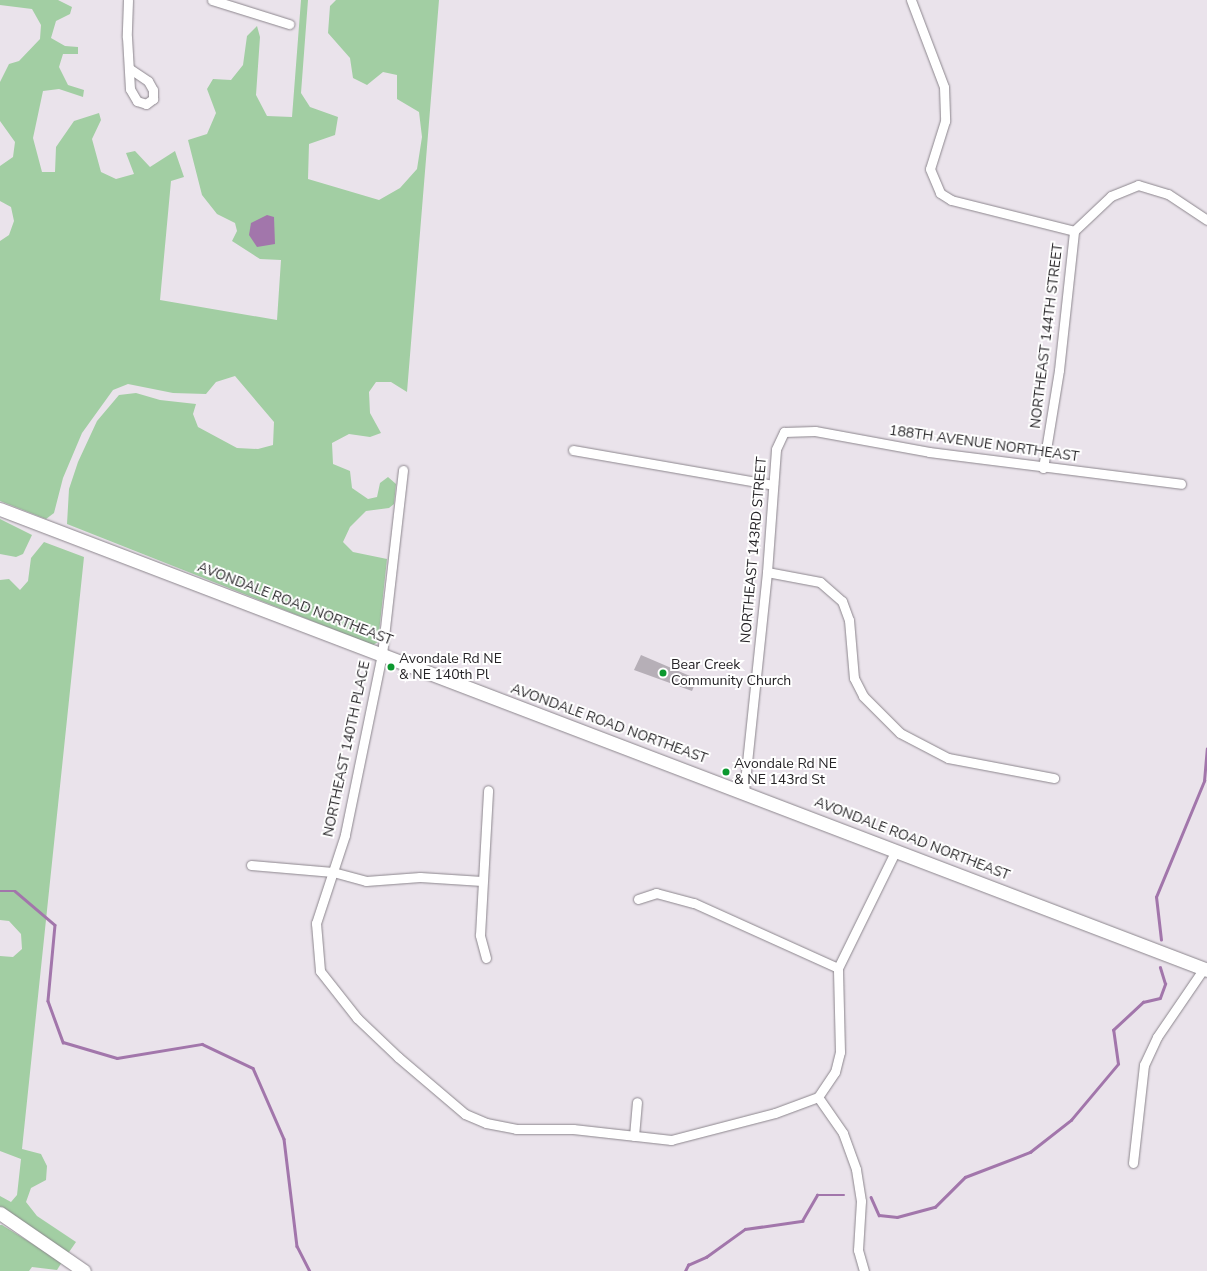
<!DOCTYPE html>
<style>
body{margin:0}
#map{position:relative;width:1207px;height:1271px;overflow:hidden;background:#eae3eb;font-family:"Nunito Sans",sans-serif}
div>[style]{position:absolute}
.green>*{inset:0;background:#a2cea3}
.water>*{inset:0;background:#a276ab}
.stream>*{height:2.5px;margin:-1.25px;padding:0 1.25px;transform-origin:1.25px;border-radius:1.25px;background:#a276ab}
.building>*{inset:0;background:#b6afb7}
.roads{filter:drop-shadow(0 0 1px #8c868d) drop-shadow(0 0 1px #8c868d)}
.street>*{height:9px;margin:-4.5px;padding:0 4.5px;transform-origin:4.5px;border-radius:4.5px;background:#fff}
.secondary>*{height:13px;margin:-6.5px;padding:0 6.5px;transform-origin:6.5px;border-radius:6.5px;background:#fff}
.dots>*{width:11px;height:11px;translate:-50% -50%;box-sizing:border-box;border:2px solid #fff;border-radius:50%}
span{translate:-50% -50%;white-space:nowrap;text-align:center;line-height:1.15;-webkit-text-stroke:4px #fff;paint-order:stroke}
.street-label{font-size:14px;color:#252326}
.poi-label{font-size:14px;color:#252326}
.left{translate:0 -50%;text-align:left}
</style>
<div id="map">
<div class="green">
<i style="clip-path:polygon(0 0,58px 0,72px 7px,70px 14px,56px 21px,51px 38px,65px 46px,78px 47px,78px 54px,63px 54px,59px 67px,68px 85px,84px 90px,83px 97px,59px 89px,43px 91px,33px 138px,42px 172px,55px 172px,56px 147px,74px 121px,99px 113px,101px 120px,92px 139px,101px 172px,116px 179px,134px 174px,126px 153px,135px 151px,150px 167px,175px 151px,184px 177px,171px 181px,160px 300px,277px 320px,281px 260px,260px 259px,232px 241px,237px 231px,235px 223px,217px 214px,202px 195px,188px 140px,207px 134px,216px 113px,207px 89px,213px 79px,231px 80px,243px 65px,247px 36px,257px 26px,260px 37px,256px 95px,267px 116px,292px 117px,301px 0,308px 0,301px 93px,310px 107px,338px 117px,335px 135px,309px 144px,308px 179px,379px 200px,400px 188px,417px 169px,422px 137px,419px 112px,397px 99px,397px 75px,383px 72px,367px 85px,353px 78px,350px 58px,328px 33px,330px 6px,336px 0,439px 0,407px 392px,391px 382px,376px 382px,369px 392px,370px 413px,381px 433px,370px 437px,349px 434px,332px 443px,333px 464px,350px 471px,352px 488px,368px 499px,377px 497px,380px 483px,388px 477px,396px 484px,394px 504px,389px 508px,366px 511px,350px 527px,343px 542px,353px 552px,387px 559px,378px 642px,373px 645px,67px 524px,69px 489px,78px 462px,97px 421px,119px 395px,136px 393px,160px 400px,196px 404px,193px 414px,198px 427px,237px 448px,258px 449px,273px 445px,274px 422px,235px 376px,216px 382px,206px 394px,173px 393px,128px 384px,113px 390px,82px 433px,63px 478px,54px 513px,46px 519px,0 501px,0 241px,9px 235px,14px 221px,11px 207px,0 201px,0 166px,13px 157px,15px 142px,0 121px,0 82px,9px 64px,19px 61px,40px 39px,41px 25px,32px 9px,0 5px)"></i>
<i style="clip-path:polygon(0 519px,32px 535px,23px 554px,16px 557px,0 554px)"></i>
<i style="clip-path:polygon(44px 542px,84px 557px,22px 1149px,41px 1154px,47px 1166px,46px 1180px,31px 1188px,26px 1202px,37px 1216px,76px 1242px,67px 1255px,0 1207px,0 1196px,11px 1202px,17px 1195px,21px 1159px,0 1151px,0 956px,13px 957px,22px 949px,21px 934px,9px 921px,0 920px,0 580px,9px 579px,20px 590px,28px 581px,31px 558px)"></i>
<i style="clip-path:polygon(0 1225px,2px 1225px,62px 1262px,57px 1270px,32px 1267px,29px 1271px,0 1271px)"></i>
</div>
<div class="water">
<i style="clip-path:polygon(267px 215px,274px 217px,275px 244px,257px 247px,249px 235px,251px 223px)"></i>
</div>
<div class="stream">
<i style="left:0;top:891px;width:15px"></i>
<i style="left:15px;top:891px;width:52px;rotate:40.4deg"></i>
<i style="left:55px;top:925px;width:76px;rotate:95.3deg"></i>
<i style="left:48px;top:1001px;width:44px;rotate:69.9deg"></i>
<i style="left:63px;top:1042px;width:56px;rotate:16.5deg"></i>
<i style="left:117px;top:1058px;width:86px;rotate:-9.4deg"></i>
<i style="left:202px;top:1044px;width:56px;rotate:25.2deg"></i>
<i style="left:253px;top:1068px;width:77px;rotate:66.4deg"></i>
<i style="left:284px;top:1139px;width:108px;rotate:83.1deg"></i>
<i style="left:297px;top:1246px;width:28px;rotate:63deg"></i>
<i style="left:1161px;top:940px;width:43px;rotate:-96.6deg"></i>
<i style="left:1156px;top:897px;width:126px;rotate:-67.5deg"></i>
<i style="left:1204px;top:781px;width:32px;rotate:-85deg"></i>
<i style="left:871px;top:1197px;width:20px;rotate:66deg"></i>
<i style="left:879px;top:1215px;width:18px;rotate:6deg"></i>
<i style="left:897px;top:1217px;width:39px;rotate:-15deg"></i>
<i style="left:935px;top:1207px;width:42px;rotate:-45deg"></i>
<i style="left:965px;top:1177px;width:70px;rotate:-21deg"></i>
<i style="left:1030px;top:1152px;width:52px;rotate:-38deg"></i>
<i style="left:1071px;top:1120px;width:73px;rotate:-50deg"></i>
<i style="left:1118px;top:1064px;width:34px;rotate:-98deg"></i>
<i style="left:1113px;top:1030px;width:41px;rotate:-43deg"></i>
<i style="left:1143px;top:1002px;width:17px;rotate:-13deg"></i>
<i style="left:1160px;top:998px;width:15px;rotate:-70deg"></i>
<i style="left:1165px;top:984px;width:17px;rotate:-107deg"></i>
<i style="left:685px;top:1271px;width:7px;rotate:-63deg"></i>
<i style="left:688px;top:1265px;width:20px;rotate:-24deg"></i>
<i style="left:706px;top:1257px;width:48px;rotate:-35.7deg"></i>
<i style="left:745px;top:1229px;width:58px;rotate:-8deg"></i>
<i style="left:802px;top:1221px;width:30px;rotate:-60deg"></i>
<i style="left:817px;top:1195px;width:27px"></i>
</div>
<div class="building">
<i style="clip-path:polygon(641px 655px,697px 679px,692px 691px,634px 670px)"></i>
</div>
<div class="roads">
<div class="street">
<i style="left:128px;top:0;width:37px;rotate:92deg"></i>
<i style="left:127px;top:37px;width:52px;rotate:86.7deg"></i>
<i style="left:130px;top:89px;width:14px;rotate:60deg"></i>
<i style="left:137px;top:101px;width:9px;rotate:18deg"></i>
<i style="left:146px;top:104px;width:9px;rotate:-36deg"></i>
<i style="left:153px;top:99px;width:9px;rotate:-90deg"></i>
<i style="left:153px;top:90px;width:10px;rotate:-119deg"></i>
<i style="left:148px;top:81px;width:23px;rotate:-146deg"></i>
<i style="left:212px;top:0;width:81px;rotate:17.3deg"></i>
<i style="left:911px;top:0;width:93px;rotate:69.2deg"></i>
<i style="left:944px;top:87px;width:34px;rotate:88deg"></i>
<i style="left:945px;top:121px;width:50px;rotate:107.4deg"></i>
<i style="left:930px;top:169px;width:26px;rotate:67deg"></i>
<i style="left:940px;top:193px;width:13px;rotate:32deg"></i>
<i style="left:951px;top:200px;width:127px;rotate:14.1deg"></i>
<i style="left:1074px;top:231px;width:51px;rotate:-43.4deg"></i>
<i style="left:1111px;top:196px;width:29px;rotate:-22deg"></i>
<i style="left:1138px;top:185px;width:31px;rotate:17deg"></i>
<i style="left:1168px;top:194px;width:47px;rotate:33.7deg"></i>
<i style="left:573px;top:450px;width:203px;rotate:9.9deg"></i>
<i style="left:1043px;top:468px;width:99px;rotate:-80.7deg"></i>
<i style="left:1059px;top:370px;width:140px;rotate:-83.8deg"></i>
<i style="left:403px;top:470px;width:185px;rotate:96.5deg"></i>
<i style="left:382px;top:654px;width:185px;rotate:101.6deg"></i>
<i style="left:345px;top:835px;width:93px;rotate:108.2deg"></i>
<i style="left:316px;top:923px;width:48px;rotate:85.2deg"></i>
<i style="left:320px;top:971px;width:60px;rotate:51.8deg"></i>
<i style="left:357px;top:1018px;width:57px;rotate:43.6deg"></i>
<i style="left:398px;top:1057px;width:88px;rotate:40.4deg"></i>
<i style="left:465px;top:1114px;width:23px;rotate:23deg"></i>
<i style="left:486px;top:1123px;width:31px;rotate:11deg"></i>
<i style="left:516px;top:1129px;width:57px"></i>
<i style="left:573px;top:1129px;width:99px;rotate:6.4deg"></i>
<i style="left:671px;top:1140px;width:107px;rotate:-14.6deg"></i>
<i style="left:775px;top:1113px;width:46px;rotate:-20.4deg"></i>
<i style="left:767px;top:572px;width:54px;rotate:10.7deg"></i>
<i style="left:820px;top:582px;width:29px;rotate:41deg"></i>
<i style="left:842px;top:601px;width:20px;rotate:70deg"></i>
<i style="left:849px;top:620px;width:58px;rotate:85.1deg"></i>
<i style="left:854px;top:678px;width:20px;rotate:63deg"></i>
<i style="left:863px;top:696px;width:52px;rotate:45deg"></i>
<i style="left:900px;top:733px;width:54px;rotate:27.5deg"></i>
<i style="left:948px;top:758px;width:108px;rotate:10.7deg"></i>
<i style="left:744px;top:791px;width:220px;rotate:-84deg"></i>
<i style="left:767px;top:572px;width:123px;rotate:-85.8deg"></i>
<i style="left:776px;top:449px;width:19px;rotate:-65deg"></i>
<i style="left:784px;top:432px;width:31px;rotate:-2deg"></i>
<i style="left:815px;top:431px;width:116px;rotate:10.4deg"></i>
<i style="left:929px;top:452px;width:254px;rotate:7.2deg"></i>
<i style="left:251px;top:865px;width:82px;rotate:4.9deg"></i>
<i style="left:333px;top:872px;width:34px;rotate:15deg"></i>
<i style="left:366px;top:881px;width:54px;rotate:-4.2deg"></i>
<i style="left:420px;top:877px;width:62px;rotate:3.7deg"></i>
<i style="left:638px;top:899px;width:19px;rotate:-18deg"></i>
<i style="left:656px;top:893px;width:39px;rotate:15deg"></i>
<i style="left:694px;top:903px;width:158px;rotate:24.3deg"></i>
<i style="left:486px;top:958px;width:24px;rotate:-105deg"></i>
<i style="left:480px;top:935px;width:145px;rotate:-86.8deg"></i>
<i style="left:634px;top:1136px;width:34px;rotate:-85deg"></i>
<i style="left:1133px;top:1163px;width:99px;rotate:-83.6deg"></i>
<i style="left:1144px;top:1065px;width:31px;rotate:-65deg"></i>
<i style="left:1157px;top:1037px;width:83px;rotate:-55.7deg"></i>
<i style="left:864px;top:1271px;width:22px;rotate:-106deg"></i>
<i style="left:858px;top:1250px;width:49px;rotate:-86.5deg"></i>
<i style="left:861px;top:1201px;width:32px;rotate:-99deg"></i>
<i style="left:856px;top:1169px;width:38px;rotate:-110deg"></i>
<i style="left:843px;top:1133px;width:44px;rotate:-124.8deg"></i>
<i style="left:818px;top:1097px;width:30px;rotate:-56deg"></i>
<i style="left:835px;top:1072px;width:21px;rotate:-76deg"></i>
<i style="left:840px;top:1052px;width:84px;rotate:-91.4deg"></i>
<i style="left:838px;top:968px;width:129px;rotate:-63.8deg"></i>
</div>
<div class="secondary">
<i style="left:0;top:509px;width:1292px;rotate:20.9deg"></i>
<i style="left:0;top:1213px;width:102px;rotate:34.6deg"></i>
</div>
</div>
<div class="dots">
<i style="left:391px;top:667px;background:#0c982f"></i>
<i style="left:663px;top:673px;background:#0c982f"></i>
<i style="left:726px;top:772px;background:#0c982f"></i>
</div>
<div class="street-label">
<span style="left:1047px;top:336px;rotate:-83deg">NORTHEAST 144TH STREET</span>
<span style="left:984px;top:444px;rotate:8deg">188TH AVENUE NORTHEAST</span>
<span style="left:754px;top:550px;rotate:-85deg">NORTHEAST 143RD STREET</span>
<span style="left:295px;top:604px;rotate:21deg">AVONDALE ROAD NORTHEAST</span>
<span style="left:609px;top:724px;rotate:20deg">AVONDALE ROAD NORTHEAST</span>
<span style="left:347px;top:749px;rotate:-78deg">NORTHEAST 140TH PLACE</span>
<span style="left:912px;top:839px;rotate:21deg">AVONDALE ROAD NORTHEAST</span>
</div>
<div class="poi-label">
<span class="left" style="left:399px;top:667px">Avondale Rd NE<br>&amp; NE 140th Pl</span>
<span class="left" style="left:671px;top:673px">Bear Creek<br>Community Church</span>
<span class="left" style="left:734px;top:772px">Avondale Rd NE<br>&amp; NE 143rd St</span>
</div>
</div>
